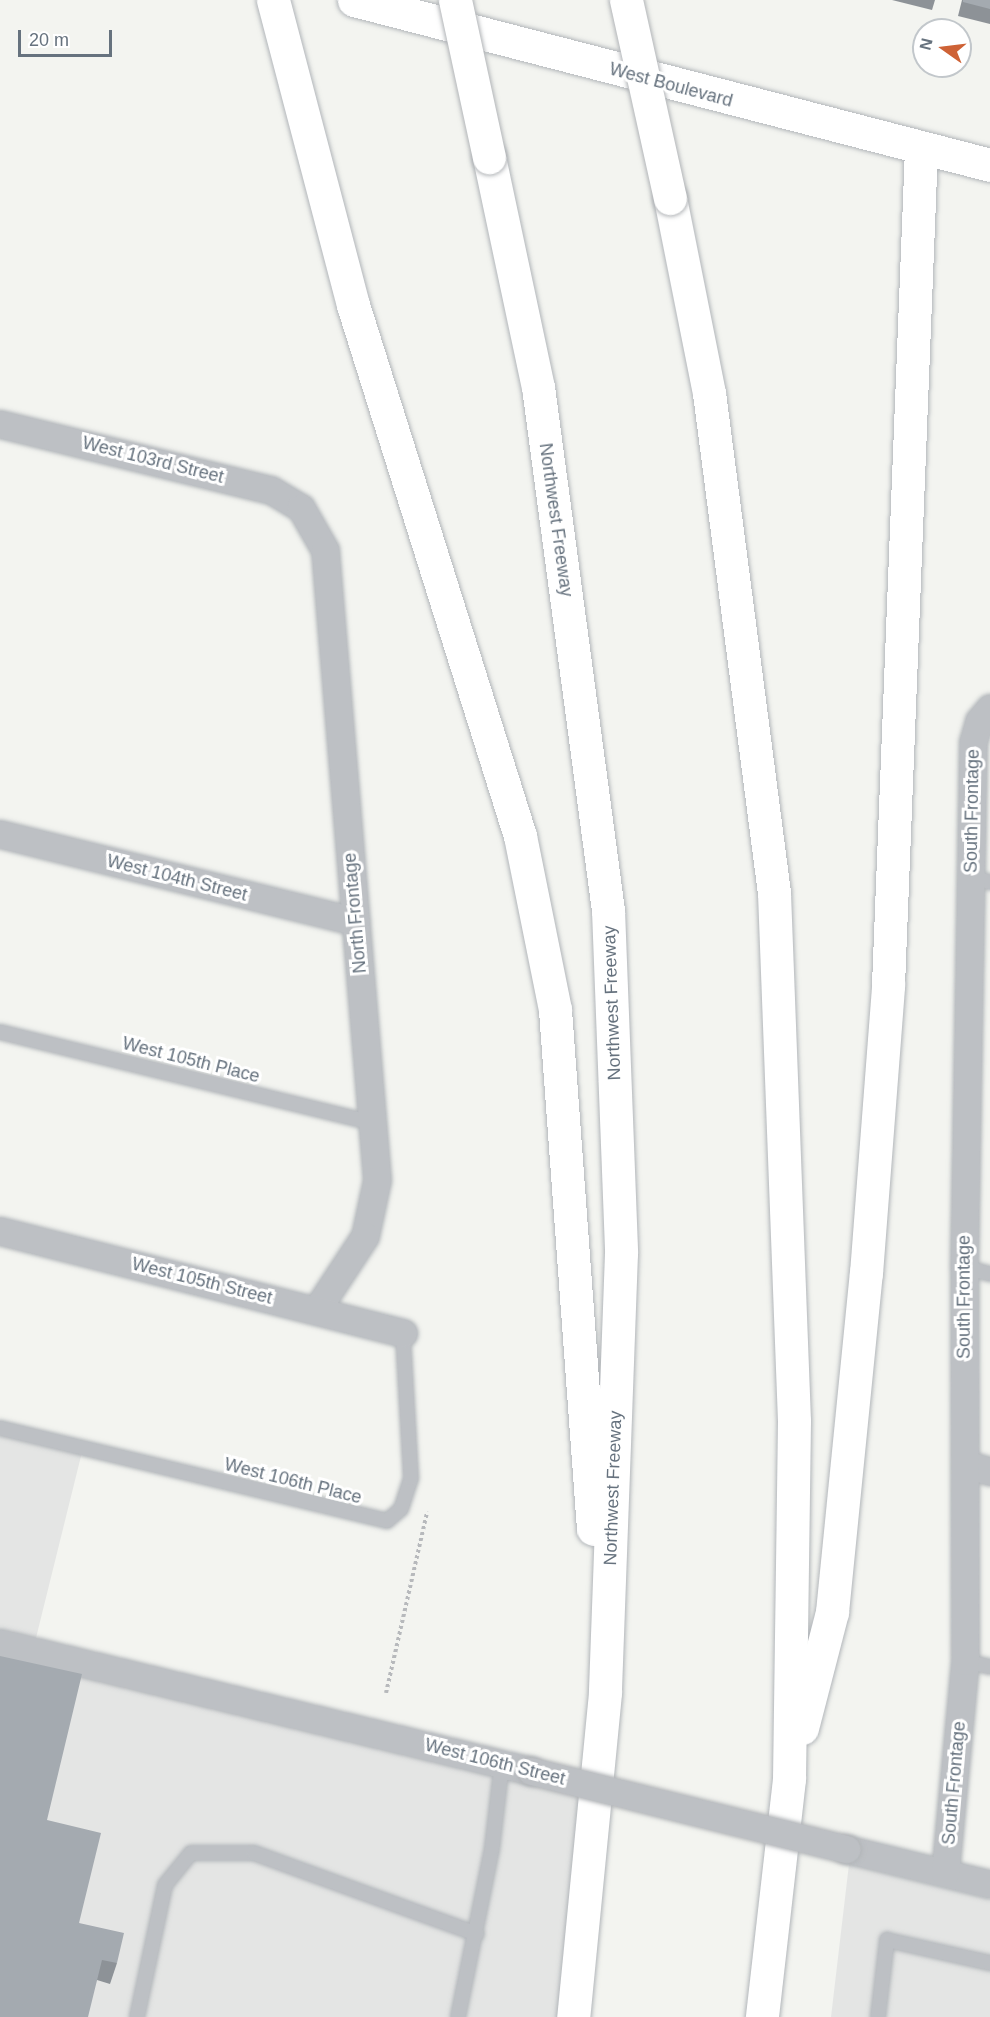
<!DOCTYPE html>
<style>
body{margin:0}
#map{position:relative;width:990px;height:2017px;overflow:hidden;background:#f3f4f0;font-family:Arial,sans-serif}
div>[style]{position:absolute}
.built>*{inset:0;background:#e4e5e4}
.path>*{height:4px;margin-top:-2px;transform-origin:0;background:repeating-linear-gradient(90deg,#b7b9bc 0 3px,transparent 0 6px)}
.roads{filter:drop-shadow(0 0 2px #b2b6ba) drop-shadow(0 0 2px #b2b6ba)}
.service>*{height:14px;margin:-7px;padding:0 7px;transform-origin:7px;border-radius:7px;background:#bdc0c4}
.minor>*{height:27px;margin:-13.5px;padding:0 13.5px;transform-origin:13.5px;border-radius:13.5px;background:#bdc0c4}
.secondary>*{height:33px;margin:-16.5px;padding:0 16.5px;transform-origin:16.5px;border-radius:16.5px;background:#fff}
.motorway>*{height:33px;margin:-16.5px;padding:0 16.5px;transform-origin:16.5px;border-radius:16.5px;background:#fff}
.bridges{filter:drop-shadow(0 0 2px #b2b5b8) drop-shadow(0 0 2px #b2b5b8)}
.minor-bridge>*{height:27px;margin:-13.5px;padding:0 13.5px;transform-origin:13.5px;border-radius:13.5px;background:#bdc0c4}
.motorway-bridge>*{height:33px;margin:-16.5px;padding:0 16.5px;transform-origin:16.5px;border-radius:16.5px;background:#fff}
.wall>*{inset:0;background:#8d9297}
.building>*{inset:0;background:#a4aab0}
span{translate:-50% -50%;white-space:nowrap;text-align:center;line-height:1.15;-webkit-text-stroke:6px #fff;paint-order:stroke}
.street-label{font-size:18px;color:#66727e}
.north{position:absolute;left:912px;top:18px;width:60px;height:60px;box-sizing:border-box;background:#fff;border:2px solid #c2c7cb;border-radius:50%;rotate:284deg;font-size:16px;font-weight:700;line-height:24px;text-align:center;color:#66727e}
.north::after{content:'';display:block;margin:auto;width:21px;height:27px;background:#ce6236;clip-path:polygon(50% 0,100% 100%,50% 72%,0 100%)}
.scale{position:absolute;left:18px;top:30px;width:94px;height:27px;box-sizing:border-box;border:3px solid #66727e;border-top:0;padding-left:8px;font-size:18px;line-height:21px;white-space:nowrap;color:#66727e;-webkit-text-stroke:4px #fff;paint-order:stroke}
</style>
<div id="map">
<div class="built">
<i style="clip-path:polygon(0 1428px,83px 1448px,33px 1650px,588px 1784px,566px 2017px,0 2017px)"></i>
<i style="clip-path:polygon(849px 1864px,990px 1899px,990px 2017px,831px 2017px)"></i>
</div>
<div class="path">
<i style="left:386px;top:1693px;width:186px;rotate:-77.2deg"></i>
</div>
<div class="roads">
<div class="service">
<i style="left:971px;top:877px;width:20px;rotate:15deg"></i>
<i style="left:0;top:1032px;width:384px;rotate:13.7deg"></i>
<i style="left:964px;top:1267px;width:27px;rotate:15deg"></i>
<i style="left:0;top:1428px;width:398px;rotate:13.5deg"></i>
<i style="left:387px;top:1521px;width:18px;rotate:-41deg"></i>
<i style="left:401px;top:1509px;width:33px;rotate:-72deg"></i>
<i style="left:411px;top:1478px;width:145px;rotate:-93.2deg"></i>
<i style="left:965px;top:1661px;width:26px;rotate:13deg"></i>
<i style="left:137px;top:2017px;width:135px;rotate:-78deg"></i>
<i style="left:165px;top:1885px;width:41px;rotate:-50.9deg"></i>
<i style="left:191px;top:1853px;width:63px"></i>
<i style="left:254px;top:1853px;width:237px;rotate:20deg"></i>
<i style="left:458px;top:2017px;width:172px;rotate:-78.6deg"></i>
<i style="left:492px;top:1848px;width:86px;rotate:-83.3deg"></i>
<i style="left:878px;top:2017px;width:78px;rotate:-83.3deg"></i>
<i style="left:887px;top:1940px;width:106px;rotate:12.6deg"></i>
</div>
<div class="minor">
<i style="left:0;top:424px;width:279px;rotate:13.7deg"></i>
<i style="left:271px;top:490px;width:35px;rotate:31deg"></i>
<i style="left:301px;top:508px;width:48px;rotate:60.3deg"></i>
<i style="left:325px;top:550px;width:632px;rotate:85.28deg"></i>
<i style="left:377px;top:1180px;width:57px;rotate:102.1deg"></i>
<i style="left:365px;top:1236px;width:87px;rotate:123.3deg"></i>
<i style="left:0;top:834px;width:366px;rotate:13.8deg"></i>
<i style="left:0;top:1231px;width:416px;rotate:14.2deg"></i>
<i style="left:965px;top:1464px;width:26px;rotate:16deg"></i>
<i style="left:0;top:1643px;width:546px;rotate:13.55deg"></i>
<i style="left:846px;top:1849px;width:148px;rotate:13.7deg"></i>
<i style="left:945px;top:1873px;width:213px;rotate:-84.6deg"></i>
<i style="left:965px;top:1661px;width:394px;rotate:-90.1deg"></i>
<i style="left:964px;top:1267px;width:525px;rotate:-89.02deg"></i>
<i style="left:973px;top:742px;width:22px;rotate:-74deg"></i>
<i style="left:979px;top:721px;width:17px;rotate:-50deg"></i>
</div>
<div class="secondary">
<i style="left:354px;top:0;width:657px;rotate:14.54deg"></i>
</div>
<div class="motorway">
<i style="left:273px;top:0;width:315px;rotate:75.3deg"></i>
<i style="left:353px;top:305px;width:557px;rotate:72.54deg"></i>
<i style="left:520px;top:836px;width:177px;rotate:78.6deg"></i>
<i style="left:555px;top:1010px;width:520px;rotate:85.81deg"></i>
<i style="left:489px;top:157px;width:235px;rotate:78deg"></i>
<i style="left:538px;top:387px;width:528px;rotate:82.38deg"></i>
<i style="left:608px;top:910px;width:343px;rotate:87.8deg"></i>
<i style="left:621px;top:1253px;width:440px;rotate:92.1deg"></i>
<i style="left:605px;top:1693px;width:326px;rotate:95.6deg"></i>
<i style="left:670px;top:198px;width:199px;rotate:78.7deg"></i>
<i style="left:709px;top:393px;width:504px;rotate:82.59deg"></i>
<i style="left:774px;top:893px;width:528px;rotate:87.83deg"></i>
<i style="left:794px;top:1421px;width:358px;rotate:90.8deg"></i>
<i style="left:789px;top:1779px;width:240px;rotate:96.5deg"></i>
<i style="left:802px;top:1728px;width:120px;rotate:-75.5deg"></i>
<i style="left:832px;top:1612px;width:341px;rotate:-84.3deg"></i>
<i style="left:866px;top:1273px;width:289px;rotate:-85.6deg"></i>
<i style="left:888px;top:985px;width:837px;rotate:-87.74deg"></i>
</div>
</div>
<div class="bridges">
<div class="minor-bridge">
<i style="left:531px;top:1771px;width:325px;rotate:13.9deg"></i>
</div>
<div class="motorway-bridge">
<i style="left:455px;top:0;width:161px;rotate:77.8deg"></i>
<i style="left:626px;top:0;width:203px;rotate:77.5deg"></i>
</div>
</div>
<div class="wall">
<i style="clip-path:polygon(892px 0,935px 0,932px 10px)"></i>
<i style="clip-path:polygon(962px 0,990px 0,990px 24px,958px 16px)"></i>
<i style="clip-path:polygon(47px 1820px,79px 1923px,117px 1963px,110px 1984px,97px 1980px)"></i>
</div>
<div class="building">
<i style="clip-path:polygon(963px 0,990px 0,990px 9px,963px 2px)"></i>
<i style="clip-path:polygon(0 1656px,82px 1674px,47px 1820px,101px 1833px,79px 1923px,124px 1933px,117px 1963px,102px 1960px,88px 2017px,0 2017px)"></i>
</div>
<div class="street-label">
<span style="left:671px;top:85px;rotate:15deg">West Boulevard</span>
<span style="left:153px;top:460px;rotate:14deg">West 103rd Street</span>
<span style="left:556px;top:520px;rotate:82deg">Northwest Freeway</span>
<span style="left:972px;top:811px;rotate:-89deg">South Frontage</span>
<span style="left:177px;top:878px;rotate:14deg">West 104th Street</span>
<span style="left:355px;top:913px;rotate:-95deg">North Frontage</span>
<span style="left:612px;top:1003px;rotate:-92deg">Northwest Freeway</span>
<span style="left:191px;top:1060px;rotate:14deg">West 105th Place</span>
<span style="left:202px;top:1281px;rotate:14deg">West 105th Street</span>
<span style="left:964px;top:1297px;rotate:-90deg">South Frontage</span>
<span style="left:293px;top:1481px;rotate:14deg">West 106th Place</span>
<span style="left:613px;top:1488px;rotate:-88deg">Northwest Freeway</span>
<span style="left:495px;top:1762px;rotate:14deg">West 106th Street</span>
<span style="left:954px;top:1783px;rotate:-85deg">South Frontage</span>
</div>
<div class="north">N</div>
<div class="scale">20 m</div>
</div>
